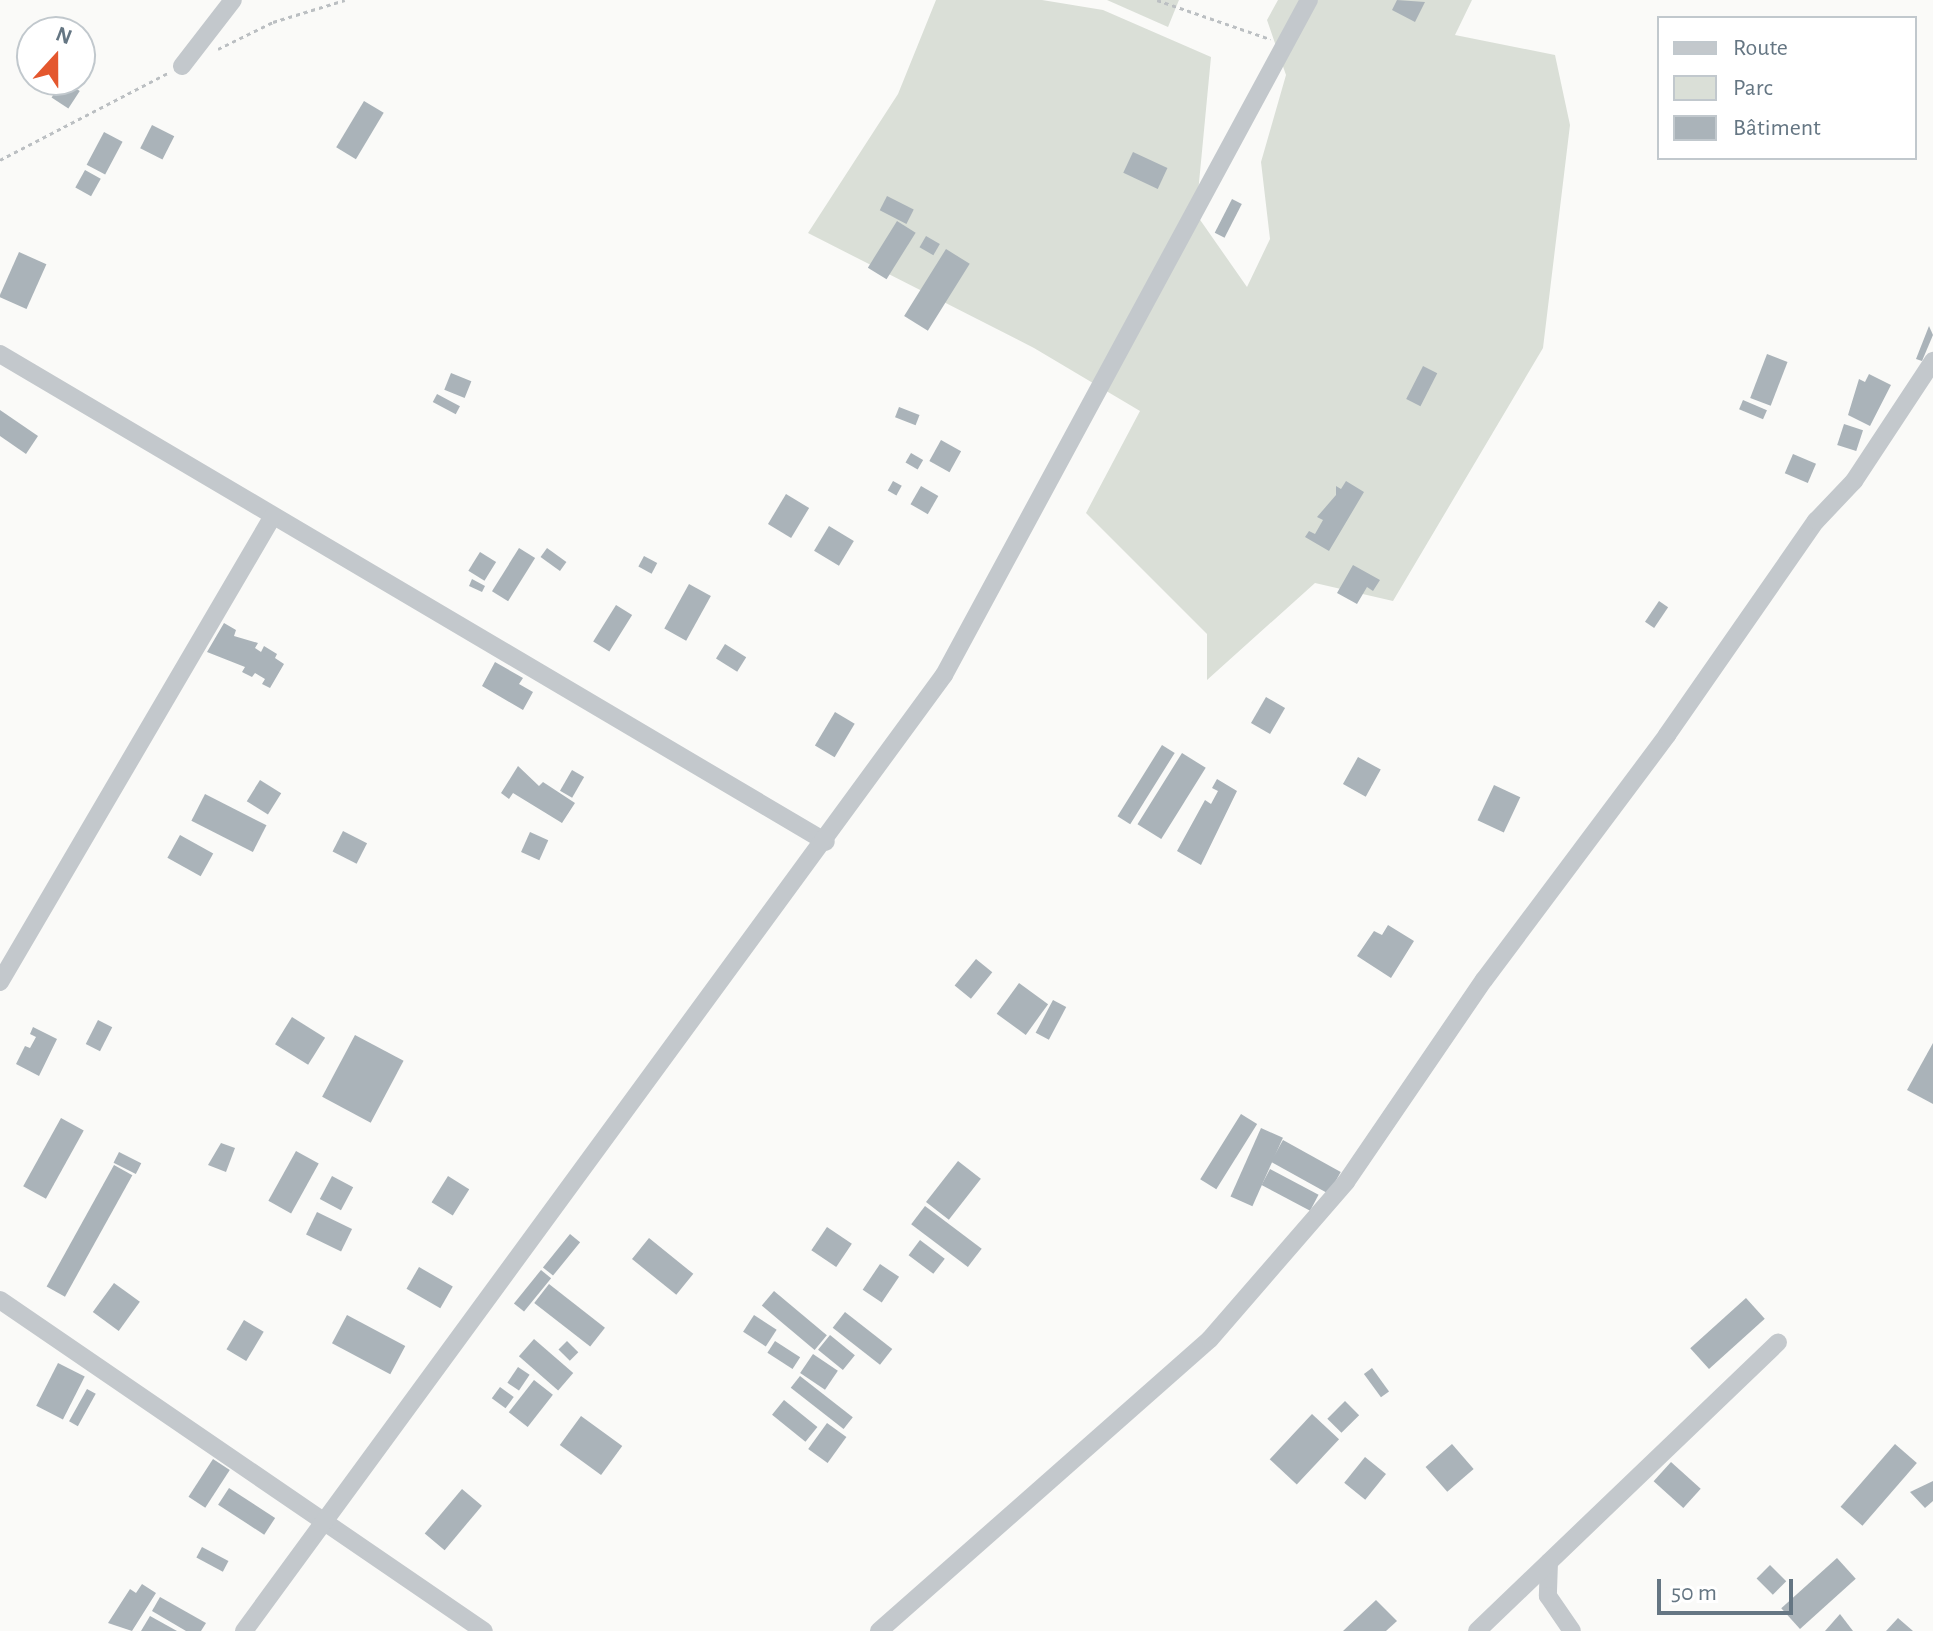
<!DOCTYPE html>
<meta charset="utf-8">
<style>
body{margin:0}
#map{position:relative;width:1933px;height:1631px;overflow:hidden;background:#fafaf8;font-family:"Alegreya Sans",sans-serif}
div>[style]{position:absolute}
.green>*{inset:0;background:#dadfd7}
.building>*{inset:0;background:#aab3b9;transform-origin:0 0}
.path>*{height:3px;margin-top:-1.5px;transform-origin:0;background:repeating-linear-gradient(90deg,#bbbfc2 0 4px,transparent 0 8px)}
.minor>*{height:18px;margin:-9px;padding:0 9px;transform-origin:9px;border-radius:9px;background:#c3c8cc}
span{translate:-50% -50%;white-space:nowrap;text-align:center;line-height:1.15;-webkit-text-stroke:8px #fff;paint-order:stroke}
.legend{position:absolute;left:1657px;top:16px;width:260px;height:144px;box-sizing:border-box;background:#fff;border:2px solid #c1c8cd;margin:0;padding:10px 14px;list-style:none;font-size:24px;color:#657683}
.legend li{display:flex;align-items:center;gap:16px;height:40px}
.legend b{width:40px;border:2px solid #c1c8cd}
.north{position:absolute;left:16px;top:16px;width:80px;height:80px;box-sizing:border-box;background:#fff;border:2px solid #c1c8cd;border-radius:50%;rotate:21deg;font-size:22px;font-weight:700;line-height:32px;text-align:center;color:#657683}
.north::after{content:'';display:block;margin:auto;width:28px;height:36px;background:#e4572e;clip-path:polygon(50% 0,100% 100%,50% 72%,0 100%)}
.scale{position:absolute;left:1657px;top:1579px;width:136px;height:36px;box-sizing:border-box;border:4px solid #657683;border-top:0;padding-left:10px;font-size:24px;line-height:28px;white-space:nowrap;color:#657683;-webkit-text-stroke:6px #fff;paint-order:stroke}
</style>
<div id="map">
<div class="green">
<i style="clip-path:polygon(936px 0,1042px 0,1103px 10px,1211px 57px,1196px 214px,1247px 287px,1270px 239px,1261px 162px,1286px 75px,1267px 20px,1278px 0,1472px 0,1455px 35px,1555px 55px,1570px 125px,1543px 348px,1393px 601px,1315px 583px,1207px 680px,1207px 634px,1086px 513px,1140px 411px,1034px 348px,808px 233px,898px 94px)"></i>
<i style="clip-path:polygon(1107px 0,1179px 0,1168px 27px)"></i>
</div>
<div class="building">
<i style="clip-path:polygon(1397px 0,1425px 2px,1415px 22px,1392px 10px)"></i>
<i style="left:63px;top:80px;width:20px;height:21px;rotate:33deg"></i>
<i style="left:364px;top:101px;width:23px;height:54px;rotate:31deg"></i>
<i style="left:152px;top:125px;width:25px;height:26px;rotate:27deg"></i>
<i style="left:104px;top:132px;width:21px;height:37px;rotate:28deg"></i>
<i style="left:1133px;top:152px;width:38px;height:23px;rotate:25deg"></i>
<i style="left:85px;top:170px;width:18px;height:20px;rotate:29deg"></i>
<i style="left:887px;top:196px;width:30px;height:16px;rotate:27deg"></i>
<i style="left:1232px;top:199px;width:11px;height:38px;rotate:27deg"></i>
<i style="left:897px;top:221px;width:22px;height:55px;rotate:32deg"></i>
<i style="left:926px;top:236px;width:16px;height:13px;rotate:30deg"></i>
<i style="left:946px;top:249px;width:28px;height:79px;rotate:32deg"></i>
<i style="left:19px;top:252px;width:30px;height:49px;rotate:24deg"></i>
<i style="clip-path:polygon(1929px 326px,1933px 335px,1922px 361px,1916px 359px)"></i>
<i style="left:1767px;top:354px;width:22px;height:47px;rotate:21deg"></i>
<i style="left:1423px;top:366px;width:16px;height:37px;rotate:27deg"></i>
<i style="left:451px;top:373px;width:22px;height:18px;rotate:22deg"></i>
<i style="clip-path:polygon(1869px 374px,1891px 385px,1870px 426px,1848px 415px,1859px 379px,1865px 382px)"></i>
<i style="left:437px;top:394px;width:26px;height:9px;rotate:28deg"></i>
<i style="left:1743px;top:400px;width:26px;height:10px;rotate:23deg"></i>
<i style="left:899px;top:407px;width:22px;height:11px;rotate:21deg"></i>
<i style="clip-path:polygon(0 410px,38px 436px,26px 454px,0 436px)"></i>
<i style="left:1844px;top:424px;width:20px;height:22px;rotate:18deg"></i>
<i style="left:941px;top:440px;width:23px;height:24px;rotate:29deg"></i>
<i style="left:911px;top:453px;width:14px;height:11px;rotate:30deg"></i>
<i style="left:1793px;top:454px;width:25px;height:21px;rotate:23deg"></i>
<i style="left:893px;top:481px;width:10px;height:11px;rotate:29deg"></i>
<i style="clip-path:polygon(1346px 481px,1364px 492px,1329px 551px,1305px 537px,1309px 531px,1315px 534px,1323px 520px,1317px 517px,1336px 495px,1336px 486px,1341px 489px)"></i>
<i style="left:921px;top:486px;width:20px;height:21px;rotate:30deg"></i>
<i style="left:786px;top:494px;width:27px;height:35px;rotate:31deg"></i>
<i style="left:829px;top:526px;width:29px;height:29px;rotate:31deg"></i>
<i style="left:519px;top:548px;width:19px;height:51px;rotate:32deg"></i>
<i style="left:547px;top:548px;width:24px;height:11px;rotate:36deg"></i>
<i style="left:480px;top:552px;width:19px;height:22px;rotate:32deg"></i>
<i style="left:644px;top:556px;width:15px;height:12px;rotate:28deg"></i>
<i style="clip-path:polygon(1353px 565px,1380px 580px,1373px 591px,1367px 587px,1357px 604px,1337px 593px)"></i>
<i style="clip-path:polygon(472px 579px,485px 586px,482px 592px,469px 586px)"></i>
<i style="left:689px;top:584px;width:25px;height:51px;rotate:29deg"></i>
<i style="left:1659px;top:601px;width:11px;height:25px;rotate:34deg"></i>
<i style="left:616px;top:605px;width:19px;height:43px;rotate:32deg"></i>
<i style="clip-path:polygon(224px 623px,236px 630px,234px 636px,258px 643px,255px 648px,261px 652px,264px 646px,277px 654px,275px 658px,284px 664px,270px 688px,262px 684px,265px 679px,255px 673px,252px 677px,242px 672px,245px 667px,207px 652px)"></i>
<i style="left:725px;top:644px;width:25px;height:17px;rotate:32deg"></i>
<i style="clip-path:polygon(495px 662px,523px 678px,519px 684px,533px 692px,523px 710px,482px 686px)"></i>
<i style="left:1266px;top:697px;width:22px;height:30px;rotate:30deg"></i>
<i style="left:835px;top:712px;width:23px;height:39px;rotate:31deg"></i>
<i style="left:1162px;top:745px;width:15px;height:84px;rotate:32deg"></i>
<i style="left:1182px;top:753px;width:28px;height:84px;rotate:32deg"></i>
<i style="left:1358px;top:757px;width:26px;height:31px;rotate:29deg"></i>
<i style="clip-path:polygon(518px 766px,539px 786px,543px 782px,575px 803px,562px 823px,513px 793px,509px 799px,501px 793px)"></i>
<i style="left:572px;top:770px;width:14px;height:24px;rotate:30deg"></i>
<i style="clip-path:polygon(1217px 779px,1237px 791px,1201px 865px,1177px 851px,1205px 800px,1211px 804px,1218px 791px,1212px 788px)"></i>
<i style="left:260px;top:780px;width:25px;height:25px;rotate:32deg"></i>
<i style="left:1494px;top:785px;width:29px;height:39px;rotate:25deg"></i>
<i style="left:205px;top:794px;width:69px;height:30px;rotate:27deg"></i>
<i style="left:343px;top:831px;width:27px;height:23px;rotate:27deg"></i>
<i style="left:530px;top:832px;width:20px;height:22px;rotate:24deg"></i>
<i style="left:180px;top:835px;width:38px;height:26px;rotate:29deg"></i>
<i style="clip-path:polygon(1388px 925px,1414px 941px,1391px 978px,1357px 956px,1374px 931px,1382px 935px)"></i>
<i style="left:976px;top:959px;width:21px;height:34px;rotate:39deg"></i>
<i style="left:1019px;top:983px;width:36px;height:38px;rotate:36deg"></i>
<i style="left:1053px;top:1000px;width:15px;height:37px;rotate:28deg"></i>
<i style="left:292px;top:1017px;width:39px;height:32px;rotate:32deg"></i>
<i style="left:98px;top:1020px;width:16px;height:27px;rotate:27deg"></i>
<i style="clip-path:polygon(33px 1027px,57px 1039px,39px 1076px,16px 1064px,25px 1046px,30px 1048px,36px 1037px,30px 1034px)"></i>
<i style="left:355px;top:1035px;width:55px;height:70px;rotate:28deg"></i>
<i style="clip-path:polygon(1933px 1043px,1933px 1104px,1907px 1090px)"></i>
<i style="left:1241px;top:1114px;width:19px;height:77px;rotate:32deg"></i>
<i style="left:61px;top:1118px;width:26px;height:78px;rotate:29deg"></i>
<i style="left:1261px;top:1128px;width:24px;height:75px;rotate:24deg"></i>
<i style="left:1283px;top:1140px;width:66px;height:25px;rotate:29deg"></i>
<i style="clip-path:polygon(221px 1143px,235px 1148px,226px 1172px,208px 1165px)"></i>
<i style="left:296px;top:1151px;width:26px;height:57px;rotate:29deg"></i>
<i style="left:119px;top:1152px;width:25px;height:12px;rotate:27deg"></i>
<i style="left:958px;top:1161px;width:29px;height:52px;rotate:38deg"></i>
<i style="left:114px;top:1165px;width:21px;height:139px;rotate:29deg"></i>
<i style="left:1270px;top:1169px;width:55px;height:18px;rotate:28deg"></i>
<i style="left:332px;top:1176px;width:24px;height:26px;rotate:28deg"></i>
<i style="left:448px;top:1176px;width:25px;height:31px;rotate:32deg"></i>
<i style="left:925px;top:1206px;width:71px;height:23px;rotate:37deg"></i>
<i style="left:317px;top:1212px;width:39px;height:25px;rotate:26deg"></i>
<i style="left:827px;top:1227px;width:30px;height:28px;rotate:34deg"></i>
<i style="left:570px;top:1234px;width:13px;height:43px;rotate:39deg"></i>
<i style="left:649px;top:1238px;width:57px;height:27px;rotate:39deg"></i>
<i style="left:920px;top:1240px;width:31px;height:19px;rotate:37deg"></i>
<i style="left:880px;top:1264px;width:23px;height:31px;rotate:34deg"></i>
<i style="left:419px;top:1267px;width:39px;height:25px;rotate:30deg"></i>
<i style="left:541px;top:1270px;width:13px;height:43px;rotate:39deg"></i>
<i style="left:114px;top:1283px;width:32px;height:36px;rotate:36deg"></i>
<i style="left:549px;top:1284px;width:71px;height:24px;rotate:38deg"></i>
<i style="left:774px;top:1291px;width:69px;height:19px;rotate:40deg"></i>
<i style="left:1746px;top:1298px;width:28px;height:75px;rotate:48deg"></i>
<i style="left:845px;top:1312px;width:60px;height:20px;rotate:38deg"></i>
<i style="left:347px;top:1315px;width:66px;height:32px;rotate:28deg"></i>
<i style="left:754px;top:1315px;width:27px;height:20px;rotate:33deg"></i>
<i style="left:244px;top:1320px;width:23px;height:34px;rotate:31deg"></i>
<i style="left:830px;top:1335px;width:32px;height:19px;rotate:39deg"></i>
<i style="left:534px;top:1339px;width:52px;height:23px;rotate:41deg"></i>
<i style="left:567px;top:1341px;width:16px;height:12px;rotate:45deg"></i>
<i style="left:775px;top:1341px;width:30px;height:14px;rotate:33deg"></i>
<i style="left:813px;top:1354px;width:30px;height:23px;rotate:34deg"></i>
<i style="left:58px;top:1363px;width:30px;height:48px;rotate:27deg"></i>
<i style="left:518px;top:1367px;width:14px;height:19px;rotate:34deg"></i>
<i style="left:1372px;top:1368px;width:29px;height:10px;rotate:54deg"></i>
<i style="left:800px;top:1376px;width:67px;height:15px;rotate:38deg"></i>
<i style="left:534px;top:1380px;width:24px;height:41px;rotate:38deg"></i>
<i style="left:500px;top:1387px;width:17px;height:14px;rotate:36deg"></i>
<i style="left:87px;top:1389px;width:10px;height:37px;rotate:29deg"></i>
<i style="left:784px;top:1400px;width:43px;height:19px;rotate:39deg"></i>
<i style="left:1345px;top:1401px;width:20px;height:25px;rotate:45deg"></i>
<i style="left:1312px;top:1414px;width:37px;height:62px;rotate:43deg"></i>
<i style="left:581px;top:1416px;width:51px;height:36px;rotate:36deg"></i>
<i style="left:827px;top:1423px;width:24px;height:32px;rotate:36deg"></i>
<i style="left:1452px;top:1444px;width:33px;height:35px;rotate:49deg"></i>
<i style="left:1895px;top:1444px;width:29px;height:83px;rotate:41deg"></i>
<i style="left:1365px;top:1457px;width:27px;height:33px;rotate:39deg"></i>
<i style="left:213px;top:1459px;width:20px;height:45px;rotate:33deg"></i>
<i style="left:1671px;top:1462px;width:40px;height:26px;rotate:42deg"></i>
<i style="clip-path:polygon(1933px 1481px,1933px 1501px,1925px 1508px,1910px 1492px)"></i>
<i style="left:229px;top:1488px;width:55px;height:20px;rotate:33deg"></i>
<i style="left:462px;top:1489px;width:26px;height:58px;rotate:40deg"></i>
<i style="left:202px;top:1547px;width:30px;height:12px;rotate:28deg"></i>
<i style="left:1837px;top:1558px;width:28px;height:75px;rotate:48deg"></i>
<i style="left:1770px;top:1565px;width:23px;height:19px;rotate:45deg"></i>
<i style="clip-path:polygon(142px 1584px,156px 1593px,132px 1631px,108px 1623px,130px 1589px,136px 1593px)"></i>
<i style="clip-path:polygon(160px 1597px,206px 1623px,201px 1631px,186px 1631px,152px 1611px)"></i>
<i style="clip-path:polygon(1376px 1600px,1397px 1621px,1386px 1631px,1343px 1631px)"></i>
<i style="clip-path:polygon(1840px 1614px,1853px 1631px,1825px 1631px)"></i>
<i style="clip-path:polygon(150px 1616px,177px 1631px,141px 1631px)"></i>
<i style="clip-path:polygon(1898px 1618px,1913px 1631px,1886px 1631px)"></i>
</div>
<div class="path">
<i style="left:1157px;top:0;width:120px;rotate:19deg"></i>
<i style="left:218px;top:49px;width:61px;rotate:-26.1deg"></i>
<i style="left:273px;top:22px;width:75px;rotate:-17deg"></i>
<i style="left:0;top:160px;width:189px;rotate:-27.4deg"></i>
</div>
<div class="minor">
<i style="left:182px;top:66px;width:83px;rotate:-52.3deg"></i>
<i style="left:0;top:354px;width:959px;rotate:30.57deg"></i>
<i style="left:0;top:982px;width:540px;rotate:-59.64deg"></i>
<i style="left:0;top:1300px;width:586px;rotate:34.37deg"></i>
<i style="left:1549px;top:1562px;width:34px;rotate:92deg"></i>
<i style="left:1548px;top:1596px;width:42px;rotate:55.6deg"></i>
<i style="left:244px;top:1631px;width:1185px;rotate:-53.79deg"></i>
<i style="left:944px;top:675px;width:767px;rotate:-61.6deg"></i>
<i style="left:879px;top:1631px;width:441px;rotate:-41.4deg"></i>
<i style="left:1210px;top:1339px;width:208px;rotate:-49.1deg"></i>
<i style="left:1346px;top:1182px;width:245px;rotate:-55.7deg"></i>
<i style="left:1484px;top:980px;width:306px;rotate:-53.2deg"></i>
<i style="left:1667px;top:735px;width:261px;rotate:-55.2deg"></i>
<i style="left:1816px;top:521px;width:55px;rotate:-46.5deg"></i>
<i style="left:1854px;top:481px;width:144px;rotate:-56.6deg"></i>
<i style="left:1477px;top:1631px;width:417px;rotate:-43.8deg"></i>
</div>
<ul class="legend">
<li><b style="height:10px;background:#c3c8cc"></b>Route</li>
<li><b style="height:22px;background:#dadfd7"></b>Parc</li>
<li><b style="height:22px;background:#aab3b9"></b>Bâtiment</li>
</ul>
<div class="north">N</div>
<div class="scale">50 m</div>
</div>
